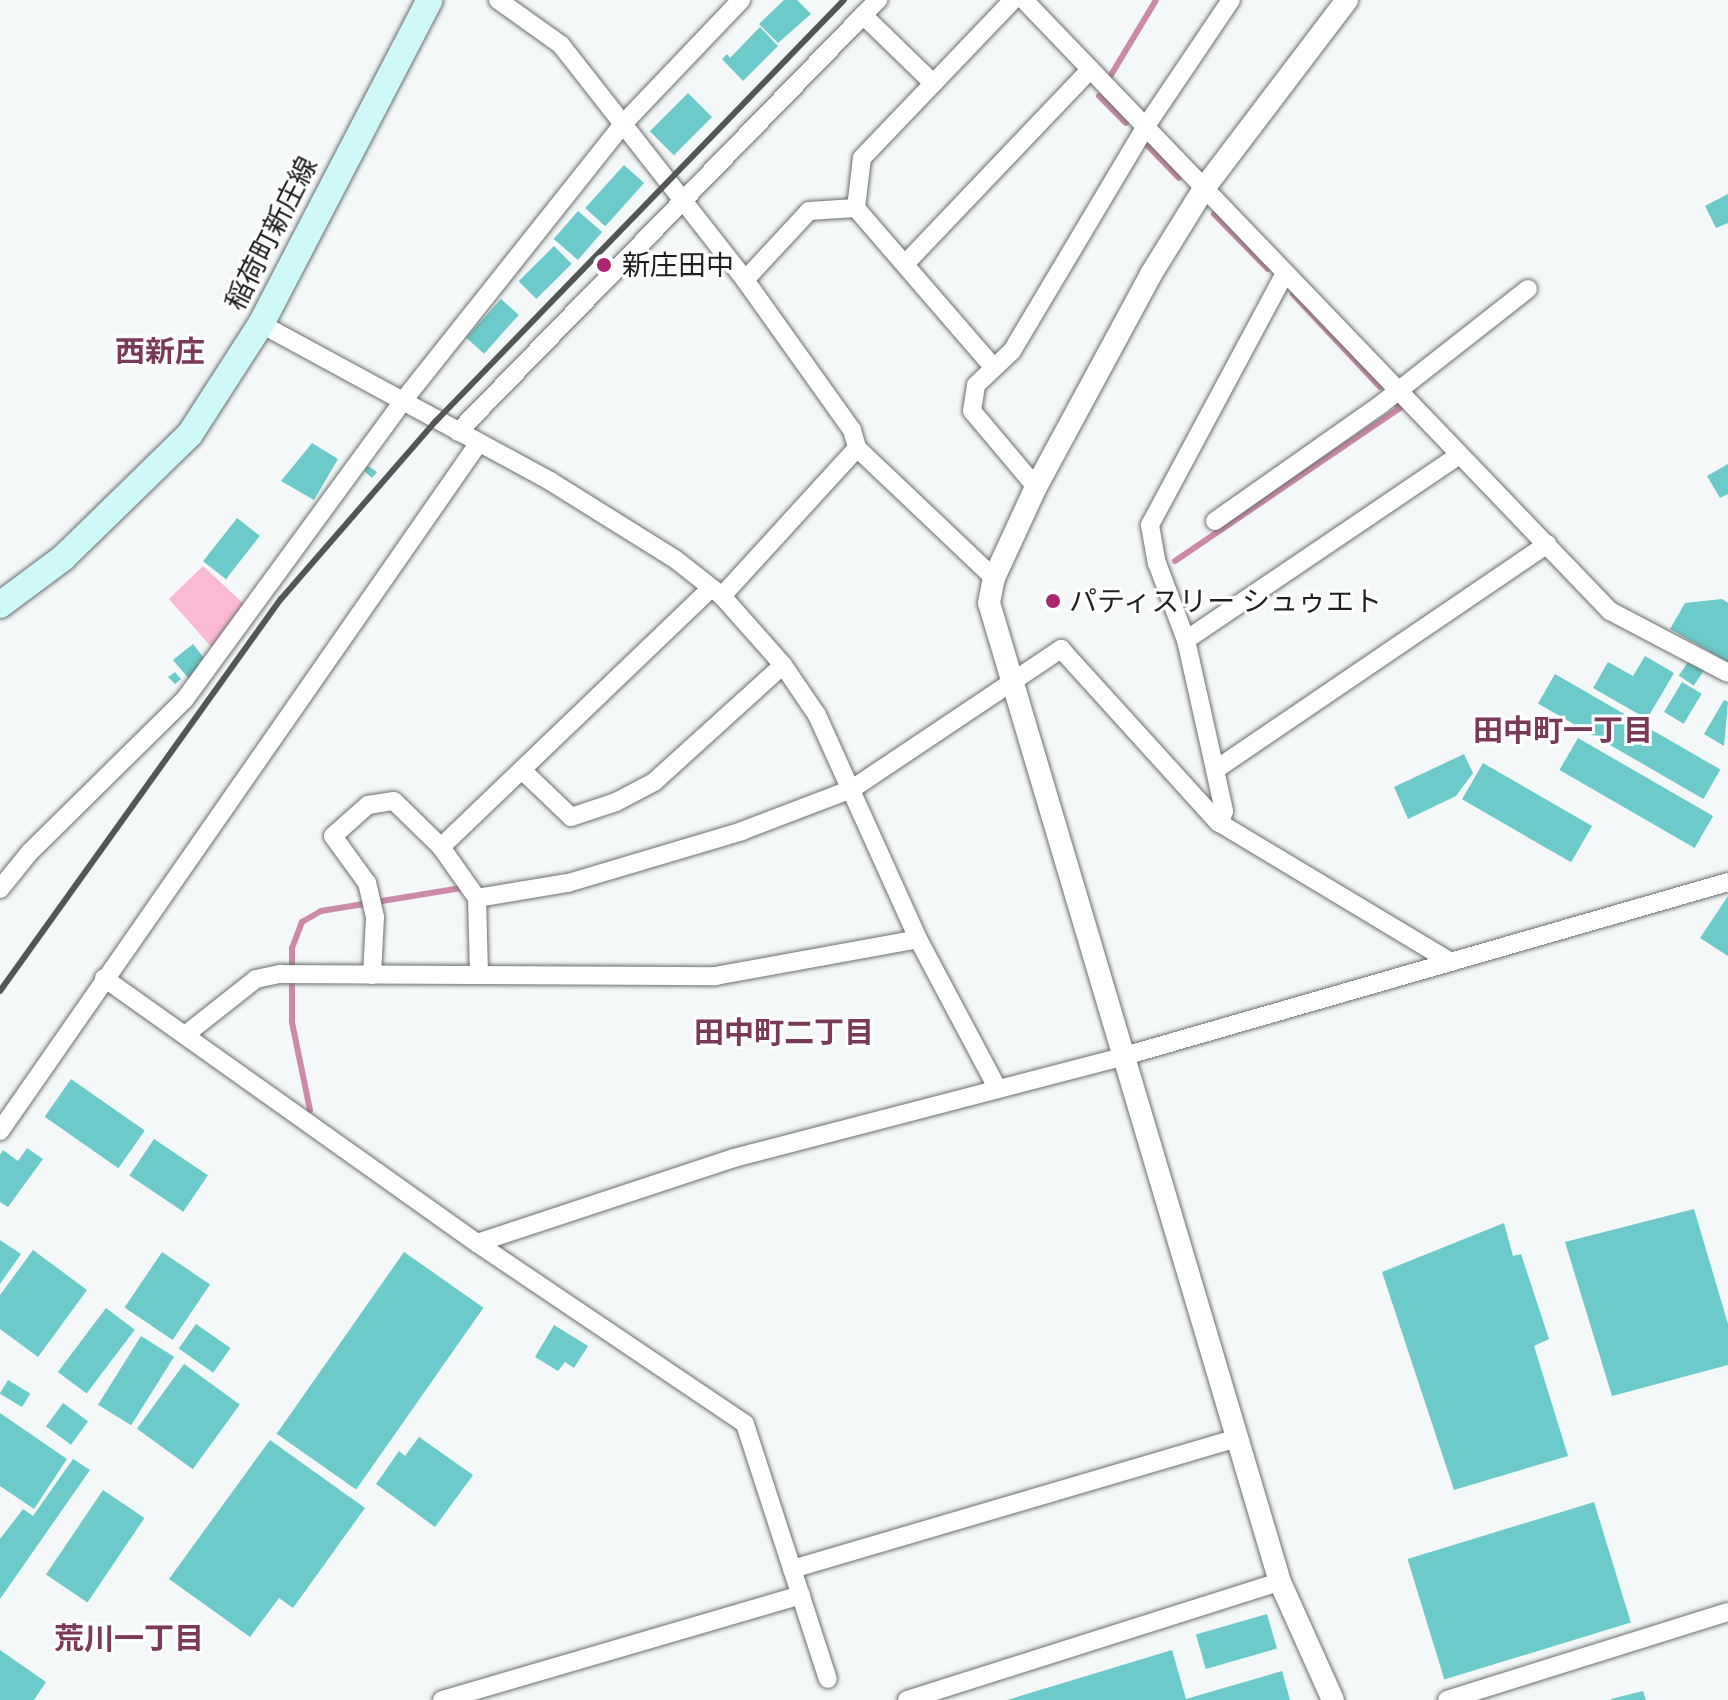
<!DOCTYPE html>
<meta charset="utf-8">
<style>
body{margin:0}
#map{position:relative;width:1728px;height:1700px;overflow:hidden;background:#f4f8f8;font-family:"IBM Plex Sans","Noto Sans JP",sans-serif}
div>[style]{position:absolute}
.green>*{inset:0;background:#fabad6}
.stream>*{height:6px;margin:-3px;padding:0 3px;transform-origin:3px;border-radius:3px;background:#cc8aa8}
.building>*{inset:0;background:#6ccaca;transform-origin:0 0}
.roads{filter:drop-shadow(0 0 2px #6a6e6d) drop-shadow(0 0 2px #6a6e6d)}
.minor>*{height:18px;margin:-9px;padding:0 9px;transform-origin:9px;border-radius:9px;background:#fff}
.tertiary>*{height:22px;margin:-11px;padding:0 11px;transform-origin:11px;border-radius:11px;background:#fff}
.secondary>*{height:26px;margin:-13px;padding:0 13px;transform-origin:13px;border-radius:13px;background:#cff8f9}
.rail>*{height:6px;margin:-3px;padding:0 3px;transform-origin:3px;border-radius:3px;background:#545656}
.dots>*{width:22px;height:22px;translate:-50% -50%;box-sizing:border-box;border:4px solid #fff;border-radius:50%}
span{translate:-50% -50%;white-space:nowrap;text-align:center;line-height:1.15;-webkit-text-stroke:6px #fff;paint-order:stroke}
.street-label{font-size:28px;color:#1e1f1f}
.poi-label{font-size:28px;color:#1e1f1f}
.left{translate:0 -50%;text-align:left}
.neighbourhood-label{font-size:30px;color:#7b395a;font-weight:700}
</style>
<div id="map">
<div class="green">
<i style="clip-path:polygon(203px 566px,246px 606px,212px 648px,169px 599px)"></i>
</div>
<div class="stream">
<i style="left:1111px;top:75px;width:87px;rotate:-59deg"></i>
<i style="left:1099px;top:96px;width:38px;rotate:45deg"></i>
<i style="left:1146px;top:144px;width:47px;rotate:45.9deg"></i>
<i style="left:1214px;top:214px;width:77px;rotate:45.5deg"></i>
<i style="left:1293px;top:294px;width:127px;rotate:46.9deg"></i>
<i style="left:1175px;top:561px;width:272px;rotate:-34.2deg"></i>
<i style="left:1400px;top:408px;width:10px;rotate:-135deg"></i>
<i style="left:310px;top:1110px;width:90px;rotate:-101.6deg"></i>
<i style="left:292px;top:1022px;width:74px;rotate:-90deg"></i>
<i style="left:292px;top:948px;width:28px;rotate:-69deg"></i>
<i style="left:302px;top:922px;width:22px;rotate:-30deg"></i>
<i style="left:321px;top:911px;width:142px;rotate:-9.3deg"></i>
</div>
<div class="building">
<i style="clip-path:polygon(784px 0,797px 0,811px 14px,778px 43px,759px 24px)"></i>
<i style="clip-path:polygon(760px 27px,778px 46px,743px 81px,722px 59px,727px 54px,730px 58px)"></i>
<i style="left:688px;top:93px;width:34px;height:54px;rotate:45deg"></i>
<i style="left:624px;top:165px;width:27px;height:58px;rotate:42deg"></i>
<i style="clip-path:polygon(1728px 194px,1728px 223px,1716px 228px,1705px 206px)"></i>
<i style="left:578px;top:211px;width:32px;height:37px;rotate:41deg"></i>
<i style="left:554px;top:246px;width:25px;height:50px;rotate:45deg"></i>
<i style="left:501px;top:299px;width:24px;height:52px;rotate:42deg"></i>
<i style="clip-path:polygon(312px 443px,338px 459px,314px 500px,281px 481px)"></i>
<i style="clip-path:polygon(1728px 464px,1728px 494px,1720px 498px,1707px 476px)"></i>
<i style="clip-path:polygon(368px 466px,377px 472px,372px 478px,364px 471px)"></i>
<i style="left:237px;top:518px;width:29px;height:55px;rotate:38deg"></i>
<i style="clip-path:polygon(1722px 599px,1728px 603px,1728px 662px,1670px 629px,1685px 603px)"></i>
<i style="clip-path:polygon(193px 644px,204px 658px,198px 663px,202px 668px,189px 679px,173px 660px)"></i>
<i style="clip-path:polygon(1645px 656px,1674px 673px,1647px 719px,1593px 688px,1608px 662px,1633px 676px)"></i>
<i style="left:1690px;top:659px;width:18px;height:20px;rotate:34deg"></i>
<i style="clip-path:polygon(175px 672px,181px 679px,175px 684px,168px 677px)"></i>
<i style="left:1555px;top:674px;width:191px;height:34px;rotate:30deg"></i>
<i style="left:1682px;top:682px;width:23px;height:35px;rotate:31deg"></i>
<i style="clip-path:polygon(1724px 700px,1728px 702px,1724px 746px,1704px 734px)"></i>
<i style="left:1578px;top:738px;width:156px;height:37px;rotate:30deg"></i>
<i style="clip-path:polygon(1464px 754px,1473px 773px,1456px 796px,1408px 819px,1394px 787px)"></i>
<i style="left:1483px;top:763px;width:126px;height:42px;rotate:30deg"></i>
<i style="clip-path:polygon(1728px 896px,1728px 956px,1700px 938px)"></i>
<i style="left:71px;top:1079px;width:90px;height:46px;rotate:35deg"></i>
<i style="left:154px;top:1139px;width:65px;height:44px;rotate:34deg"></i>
<i style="clip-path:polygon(27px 1148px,43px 1159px,8px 1207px,0 1202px,0 1155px,3px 1150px,18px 1161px)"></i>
<i style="clip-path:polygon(1694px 1209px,1728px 1324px,1728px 1365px,1612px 1396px,1565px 1242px)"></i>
<i style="clip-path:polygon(1504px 1223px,1513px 1256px,1521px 1254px,1549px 1339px,1534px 1346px,1568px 1456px,1454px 1490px,1382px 1272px)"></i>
<i style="clip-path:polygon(0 1240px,21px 1254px,0 1284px)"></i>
<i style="clip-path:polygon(33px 1250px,87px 1290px,38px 1357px,0 1329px,0 1295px)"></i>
<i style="left:162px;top:1252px;width:58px;height:67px;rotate:34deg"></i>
<i style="left:404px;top:1252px;width:97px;height:222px;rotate:35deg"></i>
<i style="left:106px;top:1308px;width:36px;height:80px;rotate:37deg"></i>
<i style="left:196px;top:1324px;width:42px;height:30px;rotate:35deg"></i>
<i style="clip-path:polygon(554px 1325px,588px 1346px,574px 1368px,565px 1362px,558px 1371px,535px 1357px)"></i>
<i style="left:141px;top:1336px;width:39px;height:81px;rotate:32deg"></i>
<i style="left:184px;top:1364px;width:69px;height:80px;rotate:36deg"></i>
<i style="left:8px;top:1380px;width:26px;height:16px;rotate:31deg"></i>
<i style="left:63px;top:1403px;width:31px;height:29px;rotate:36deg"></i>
<i style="clip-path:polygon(0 1413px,67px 1459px,34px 1509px,0 1486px)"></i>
<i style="clip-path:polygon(419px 1437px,473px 1475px,435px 1527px,376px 1484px,399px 1451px,405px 1456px)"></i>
<i style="clip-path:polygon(270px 1440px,365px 1508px,293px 1608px,279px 1598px,250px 1637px,169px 1579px)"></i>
<i style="clip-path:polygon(73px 1459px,90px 1470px,0 1599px,0 1539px,23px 1509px,33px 1516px)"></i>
<i style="left:103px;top:1490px;width:50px;height:102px;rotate:34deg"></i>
<i style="left:1594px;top:1502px;width:126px;height:195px;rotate:73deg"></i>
<i style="left:1267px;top:1614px;width:36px;height:74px;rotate:74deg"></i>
<i style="clip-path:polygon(0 1650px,46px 1682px,34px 1700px,0 1700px)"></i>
<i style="clip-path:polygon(1172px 1650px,1186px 1699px,1282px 1671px,1290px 1700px,1007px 1700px)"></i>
<i style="clip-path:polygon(1643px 1691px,1646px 1700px,1612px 1700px,1611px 1699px)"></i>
</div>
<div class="roads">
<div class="minor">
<i style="left:498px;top:0;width:77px;rotate:35.5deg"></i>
<i style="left:561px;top:45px;width:298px;rotate:51.9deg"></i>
<i style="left:745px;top:280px;width:184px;rotate:54.5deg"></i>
<i style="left:852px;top:430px;width:19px;rotate:74deg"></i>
<i style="left:857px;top:448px;width:189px;rotate:43.5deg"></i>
<i style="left:1024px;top:0;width:847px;rotate:46.2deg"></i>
<i style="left:1610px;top:611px;width:133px;rotate:27.7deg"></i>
<i style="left:863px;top:15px;width:98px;rotate:44.2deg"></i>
<i style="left:905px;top:264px;width:269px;rotate:-46.4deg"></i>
<i style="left:1284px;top:275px;width:284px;rotate:118.2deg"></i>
<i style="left:1150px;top:525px;width:39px;rotate:80deg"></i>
<i style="left:1157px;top:563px;width:82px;rotate:69.4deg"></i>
<i style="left:1186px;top:640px;width:133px;rotate:77.4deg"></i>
<i style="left:1215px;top:770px;width:402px;rotate:-34.2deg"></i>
<i style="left:745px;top:280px;width:94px;rotate:-47.2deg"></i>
<i style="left:809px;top:211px;width:47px;rotate:-3.7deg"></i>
<i style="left:261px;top:324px;width:329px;rotate:28.5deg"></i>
<i style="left:550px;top:481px;width:147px;rotate:32deg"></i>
<i style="left:675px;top:559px;width:60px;rotate:38.2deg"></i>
<i style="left:722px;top:596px;width:92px;rotate:48.5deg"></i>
<i style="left:783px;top:665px;width:60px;rotate:55.8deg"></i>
<i style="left:817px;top:715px;width:246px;rotate:65.7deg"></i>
<i style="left:918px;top:939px;width:166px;rotate:62deg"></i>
<i style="left:994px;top:368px;width:211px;rotate:-130.8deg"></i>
<i style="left:856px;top:208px;width:50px;rotate:-83.2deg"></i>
<i style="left:862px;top:158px;width:219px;rotate:-46.3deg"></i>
<i style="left:458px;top:432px;width:603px;rotate:-45.81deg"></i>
<i style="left:1036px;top:487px;width:99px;rotate:-130.1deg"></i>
<i style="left:972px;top:411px;width:26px;rotate:-81deg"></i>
<i style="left:976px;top:385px;width:50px;rotate:-43.4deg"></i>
<i style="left:1012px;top:351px;width:262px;rotate:-59.2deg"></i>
<i style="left:1146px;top:126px;width:152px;rotate:-56deg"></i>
<i style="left:1215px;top:521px;width:202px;rotate:-35.1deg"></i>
<i style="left:1380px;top:405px;width:188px;rotate:-38.1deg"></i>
<i style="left:722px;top:596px;width:200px;rotate:-47.6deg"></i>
<i style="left:1186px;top:640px;width:330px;rotate:-34.1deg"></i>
<i style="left:522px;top:770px;width:68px;rotate:43.8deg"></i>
<i style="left:571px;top:817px;width:47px;rotate:-18.4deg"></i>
<i style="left:616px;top:802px;width:43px;rotate:-27.8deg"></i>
<i style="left:654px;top:782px;width:174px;rotate:-42.2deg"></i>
<i style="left:1215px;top:770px;width:42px;rotate:77.6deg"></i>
<i style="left:1224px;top:811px;width:13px;rotate:108deg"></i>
<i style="left:441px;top:847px;width:374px;rotate:-43.8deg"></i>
<i style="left:0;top:889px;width:48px;rotate:-51deg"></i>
<i style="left:30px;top:852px;width:218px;rotate:-44.6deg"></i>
<i style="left:185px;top:699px;width:368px;rotate:-53.8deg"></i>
<i style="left:402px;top:402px;width:354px;rotate:-51.5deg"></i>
<i style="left:622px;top:125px;width:173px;rotate:-46.4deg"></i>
<i style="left:477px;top:898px;width:92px;rotate:-9.4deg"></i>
<i style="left:568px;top:883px;width:182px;rotate:-16.6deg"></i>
<i style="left:742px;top:831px;width:118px;rotate:-20.9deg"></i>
<i style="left:852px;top:789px;width:252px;rotate:-33.8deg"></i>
<i style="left:1061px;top:649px;width:234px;rotate:47.8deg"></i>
<i style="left:1218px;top:822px;width:270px;rotate:31deg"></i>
<i style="left:372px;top:975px;width:58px;rotate:-87deg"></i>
<i style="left:375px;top:917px;width:35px;rotate:-103deg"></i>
<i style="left:367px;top:883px;width:58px;rotate:-125.9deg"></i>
<i style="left:333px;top:836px;width:47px;rotate:-41.5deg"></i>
<i style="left:368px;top:805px;width:26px;rotate:-9deg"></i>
<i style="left:394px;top:801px;width:66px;rotate:44.4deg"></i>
<i style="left:441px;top:847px;width:62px;rotate:54.8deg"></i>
<i style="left:477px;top:898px;width:77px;rotate:88.5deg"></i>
<i style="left:104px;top:978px;width:458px;rotate:35.4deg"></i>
<i style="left:477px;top:1243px;width:271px;rotate:-18.3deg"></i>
<i style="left:734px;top:1158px;width:400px;rotate:-14.6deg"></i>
<i style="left:1121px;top:1057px;width:632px;rotate:-16.08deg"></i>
<i style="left:185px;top:1035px;width:90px;rotate:-38.3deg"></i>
<i style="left:256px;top:979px;width:25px;rotate:-12deg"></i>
<i style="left:280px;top:974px;width:435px;rotate:0.3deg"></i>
<i style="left:715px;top:976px;width:206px;rotate:-10.3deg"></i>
<i style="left:0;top:1131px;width:837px;rotate:-55.17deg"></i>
<i style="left:477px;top:1243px;width:323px;rotate:34deg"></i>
<i style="left:745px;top:1424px;width:268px;rotate:72deg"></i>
<i style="left:792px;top:1569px;width:462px;rotate:-16.4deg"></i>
<i style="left:442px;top:1700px;width:374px;rotate:-16.3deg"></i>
<i style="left:907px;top:1700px;width:391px;rotate:-17.6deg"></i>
<i style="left:1447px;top:1700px;width:294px;rotate:-17.4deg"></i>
</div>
<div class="tertiary">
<i style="left:1333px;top:1700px;width:129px;rotate:-114.2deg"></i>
<i style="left:1280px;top:1582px;width:1021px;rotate:-106.55deg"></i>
<i style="left:989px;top:603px;width:25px;rotate:-79deg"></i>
<i style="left:994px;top:578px;width:100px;rotate:-65.2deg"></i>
<i style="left:1036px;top:487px;width:242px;rotate:-61.6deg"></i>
<i style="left:1151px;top:274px;width:102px;rotate:-58.2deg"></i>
<i style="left:1205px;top:187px;width:235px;rotate:-52.8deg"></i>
</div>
<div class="secondary">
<i style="left:0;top:605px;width:79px;rotate:-36.7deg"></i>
<i style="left:63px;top:558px;width:177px;rotate:-44.3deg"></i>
<i style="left:190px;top:434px;width:131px;rotate:-57.2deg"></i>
<i style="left:261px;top:324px;width:365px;rotate:-62.5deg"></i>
</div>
</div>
<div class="rail">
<i style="left:0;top:991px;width:482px;rotate:-54.4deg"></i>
<i style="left:281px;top:599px;width:236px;rotate:-49deg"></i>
<i style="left:436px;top:421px;width:586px;rotate:-45.9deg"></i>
</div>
<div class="dots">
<i style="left:604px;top:265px;background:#aa2772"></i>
<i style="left:1053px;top:601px;background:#aa2772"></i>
</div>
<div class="street-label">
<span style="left:271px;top:233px;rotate:-63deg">稲荷町新庄線</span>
</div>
<div class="poi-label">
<span class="left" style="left:622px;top:265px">新庄田中</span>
<span class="left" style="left:1069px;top:601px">パティスリー シュゥエト</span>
</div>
<div class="neighbourhood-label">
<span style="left:160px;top:351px">西新庄</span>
<span style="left:1563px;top:730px">田中町一丁目</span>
<span style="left:784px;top:1032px">田中町二丁目</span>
<span style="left:129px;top:1638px">荒川一丁目</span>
</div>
</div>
